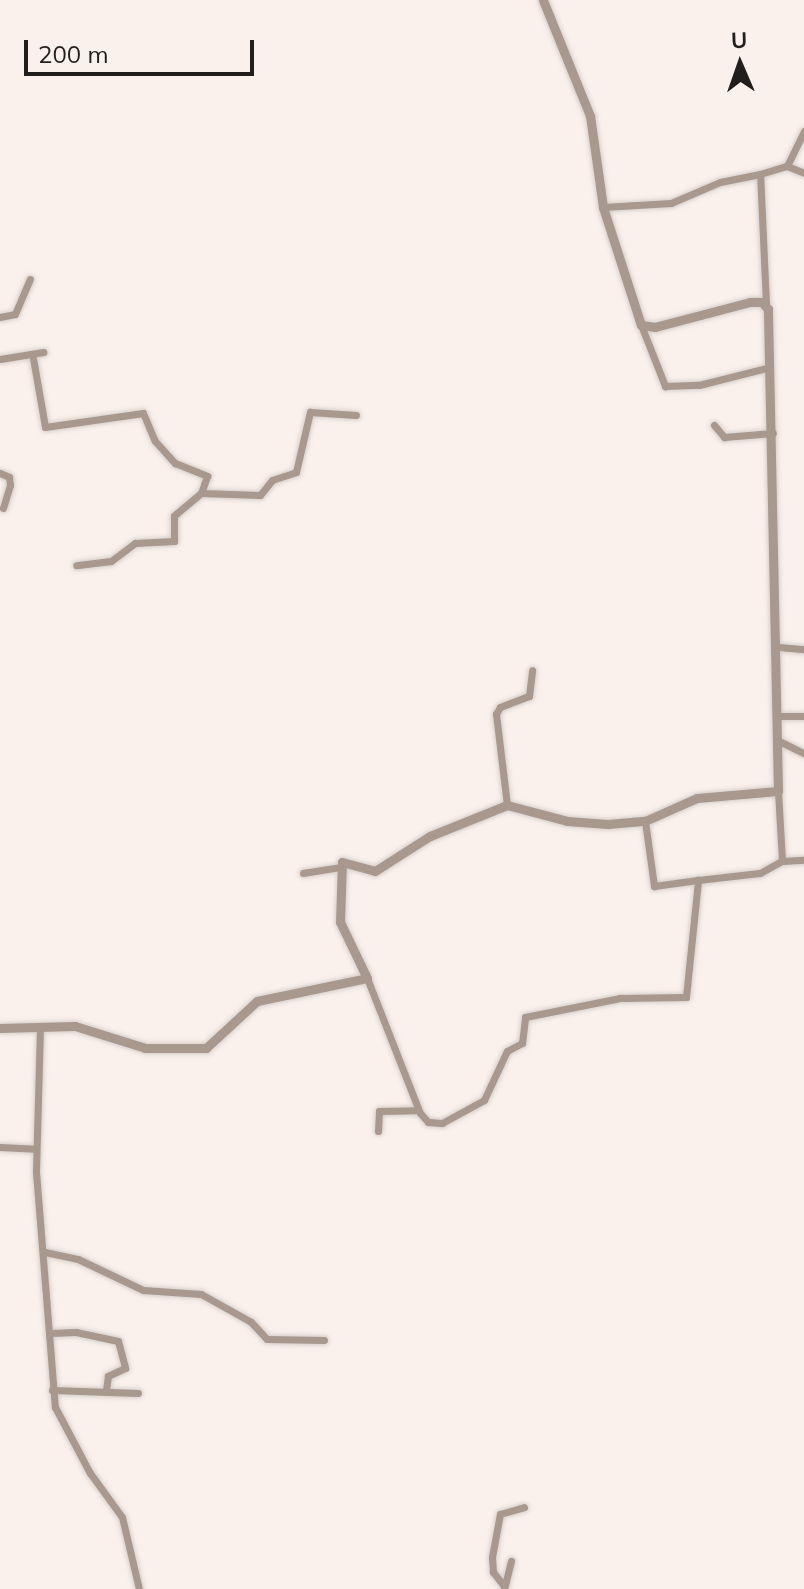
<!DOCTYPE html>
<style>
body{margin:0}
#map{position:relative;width:804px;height:1589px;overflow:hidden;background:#faf1ec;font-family:Mulish,sans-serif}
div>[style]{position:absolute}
.roads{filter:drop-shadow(0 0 2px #d7cfcb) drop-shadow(0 0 2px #d7cfcb)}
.minor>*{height:7px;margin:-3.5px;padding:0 3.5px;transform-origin:3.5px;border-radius:3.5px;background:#a8988e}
.tertiary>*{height:9px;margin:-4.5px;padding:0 4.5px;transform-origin:4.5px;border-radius:4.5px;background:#a8988e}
span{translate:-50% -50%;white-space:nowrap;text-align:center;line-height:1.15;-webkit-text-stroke:6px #faf1ec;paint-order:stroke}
.north{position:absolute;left:700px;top:24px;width:80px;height:80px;-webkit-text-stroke:6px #faf1ec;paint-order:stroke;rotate:358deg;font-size:22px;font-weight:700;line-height:32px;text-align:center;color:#211e1c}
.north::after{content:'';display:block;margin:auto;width:28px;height:36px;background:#211e1c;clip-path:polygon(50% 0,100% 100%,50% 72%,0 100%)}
.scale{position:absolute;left:24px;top:40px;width:230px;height:36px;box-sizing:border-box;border:4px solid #211e1c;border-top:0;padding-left:10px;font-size:24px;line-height:28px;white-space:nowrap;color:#211e1c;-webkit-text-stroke:6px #faf1ec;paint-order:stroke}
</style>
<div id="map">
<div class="roads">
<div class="minor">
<i style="left:787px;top:166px;width:18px;rotate:22deg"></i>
<i style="left:603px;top:207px;width:68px;rotate:-3.4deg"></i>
<i style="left:671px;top:203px;width:53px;rotate:-23.2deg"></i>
<i style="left:720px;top:182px;width:41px;rotate:-11.3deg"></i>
<i style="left:766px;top:304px;width:130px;rotate:-92.6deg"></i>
<i style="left:760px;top:174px;width:28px;rotate:-17deg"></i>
<i style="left:787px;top:166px;width:39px;rotate:-64deg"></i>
<i style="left:0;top:317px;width:15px;rotate:-11deg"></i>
<i style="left:15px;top:314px;width:38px;rotate:-67deg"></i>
<i style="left:641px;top:325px;width:66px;rotate:68.5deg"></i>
<i style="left:665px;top:386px;width:34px;rotate:-2deg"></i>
<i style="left:699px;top:385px;width:69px;rotate:-14.2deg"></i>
<i style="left:33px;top:358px;width:70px;rotate:80.1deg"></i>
<i style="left:45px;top:427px;width:99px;rotate:-8.1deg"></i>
<i style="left:143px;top:413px;width:30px;rotate:67deg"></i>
<i style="left:155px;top:441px;width:30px;rotate:48deg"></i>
<i style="left:175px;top:463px;width:35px;rotate:22deg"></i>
<i style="left:207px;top:476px;width:18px;rotate:109deg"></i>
<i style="left:201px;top:493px;width:35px;rotate:140deg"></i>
<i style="left:174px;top:516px;width:25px;rotate:90deg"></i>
<i style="left:174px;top:541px;width:39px;rotate:177deg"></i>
<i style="left:135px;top:543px;width:30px;rotate:143deg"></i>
<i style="left:111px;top:561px;width:35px;rotate:173deg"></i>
<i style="left:0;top:359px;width:44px;rotate:-9.2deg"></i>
<i style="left:714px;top:425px;width:16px;rotate:50deg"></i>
<i style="left:724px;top:437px;width:49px;rotate:-4.7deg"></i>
<i style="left:0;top:473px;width:10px;rotate:24deg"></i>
<i style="left:9px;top:477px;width:8px;rotate:83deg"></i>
<i style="left:10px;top:485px;width:24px;rotate:107deg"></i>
<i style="left:201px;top:493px;width:59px;rotate:1.9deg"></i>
<i style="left:260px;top:495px;width:19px;rotate:-51deg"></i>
<i style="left:272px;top:480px;width:25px;rotate:-18deg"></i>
<i style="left:296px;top:472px;width:62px;rotate:-76.9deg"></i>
<i style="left:310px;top:412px;width:46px;rotate:3.7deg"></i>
<i style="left:779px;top:647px;width:25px;rotate:5deg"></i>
<i style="left:779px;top:716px;width:25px"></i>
<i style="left:779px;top:741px;width:28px;rotate:26deg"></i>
<i style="left:778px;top:791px;width:70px;rotate:86.7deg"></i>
<i style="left:507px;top:805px;width:92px;rotate:-96.9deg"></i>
<i style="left:496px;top:714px;width:8px;rotate:-60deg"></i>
<i style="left:500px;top:707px;width:31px;rotate:-21deg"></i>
<i style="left:529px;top:696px;width:26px;rotate:-83deg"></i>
<i style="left:645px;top:821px;width:66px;rotate:82.1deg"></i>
<i style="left:654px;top:886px;width:44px;rotate:-7.8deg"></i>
<i style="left:303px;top:873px;width:37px;rotate:-9deg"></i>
<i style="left:367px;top:978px;width:145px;rotate:68.6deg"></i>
<i style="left:420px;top:1113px;width:12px;rotate:48deg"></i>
<i style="left:428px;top:1122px;width:14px;rotate:4deg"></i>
<i style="left:442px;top:1123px;width:48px;rotate:-28.7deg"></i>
<i style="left:484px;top:1100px;width:54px;rotate:-64.9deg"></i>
<i style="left:507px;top:1051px;width:17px;rotate:-28deg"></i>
<i style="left:522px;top:1043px;width:26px;rotate:-83deg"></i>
<i style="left:525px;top:1017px;width:97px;rotate:-11.3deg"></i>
<i style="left:620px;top:998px;width:66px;rotate:-0.9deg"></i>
<i style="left:686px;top:997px;width:118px;rotate:-84.1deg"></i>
<i style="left:698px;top:880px;width:62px;rotate:-6.4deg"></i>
<i style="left:760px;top:873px;width:25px;rotate:-29deg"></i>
<i style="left:782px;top:861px;width:22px;rotate:-3deg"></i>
<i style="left:40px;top:1028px;width:144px;rotate:91.6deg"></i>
<i style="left:36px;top:1172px;width:236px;rotate:85.4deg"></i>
<i style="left:55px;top:1407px;width:75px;rotate:62.1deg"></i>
<i style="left:90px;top:1473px;width:54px;rotate:54deg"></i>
<i style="left:122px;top:1517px;width:74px;rotate:76.7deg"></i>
<i style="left:378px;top:1131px;width:20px;rotate:-87deg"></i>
<i style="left:379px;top:1111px;width:39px;rotate:-1deg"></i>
<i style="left:0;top:1147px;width:35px;rotate:3deg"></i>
<i style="left:45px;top:1252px;width:34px;rotate:12deg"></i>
<i style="left:78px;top:1259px;width:72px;rotate:25.5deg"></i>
<i style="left:143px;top:1290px;width:58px;rotate:3.9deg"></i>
<i style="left:201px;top:1294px;width:57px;rotate:29.2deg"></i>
<i style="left:251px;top:1322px;width:23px;rotate:47deg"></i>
<i style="left:267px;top:1339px;width:57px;rotate:1deg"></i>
<i style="left:50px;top:1333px;width:26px;rotate:-2deg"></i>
<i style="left:76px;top:1332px;width:43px;rotate:12.1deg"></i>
<i style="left:118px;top:1341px;width:28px;rotate:75deg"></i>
<i style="left:125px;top:1368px;width:19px;rotate:155deg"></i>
<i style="left:108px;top:1376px;width:15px;rotate:98deg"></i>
<i style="left:52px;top:1390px;width:86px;rotate:2deg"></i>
<i style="left:504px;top:1586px;width:18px;rotate:-128deg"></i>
<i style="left:493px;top:1572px;width:15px;rotate:-94deg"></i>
<i style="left:492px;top:1557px;width:44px;rotate:-79.5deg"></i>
<i style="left:500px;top:1514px;width:25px;rotate:-16deg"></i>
<i style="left:504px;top:1589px;width:29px;rotate:-76deg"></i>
</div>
<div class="tertiary">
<i style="left:0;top:1028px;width:75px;rotate:-1.5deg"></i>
<i style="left:75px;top:1026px;width:73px;rotate:17.4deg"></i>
<i style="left:145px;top:1048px;width:61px"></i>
<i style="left:206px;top:1048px;width:69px;rotate:-42.7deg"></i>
<i style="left:257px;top:1001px;width:112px;rotate:-11.8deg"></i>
<i style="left:367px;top:978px;width:62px;rotate:-115.7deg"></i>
<i style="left:340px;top:922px;width:60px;rotate:-88.1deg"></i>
<i style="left:342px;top:862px;width:34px;rotate:15deg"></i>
<i style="left:375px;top:871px;width:65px;rotate:-32.5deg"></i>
<i style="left:430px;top:836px;width:83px;rotate:-21.9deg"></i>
<i style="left:507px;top:805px;width:62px;rotate:14.9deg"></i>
<i style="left:567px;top:821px;width:41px;rotate:4.2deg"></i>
<i style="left:608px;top:824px;width:37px;rotate:-5deg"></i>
<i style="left:645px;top:821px;width:57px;rotate:-23.9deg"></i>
<i style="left:697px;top:798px;width:81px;rotate:-4.9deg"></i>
<i style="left:778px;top:791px;width:482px;rotate:-91.2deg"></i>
<i style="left:768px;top:309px;width:9px;rotate:-131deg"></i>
<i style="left:762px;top:302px;width:12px;rotate:180deg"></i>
<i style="left:750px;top:302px;width:98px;rotate:165.3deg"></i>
<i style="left:655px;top:327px;width:14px;rotate:-172deg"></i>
<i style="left:641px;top:325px;width:124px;rotate:-107.9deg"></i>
<i style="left:603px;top:207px;width:92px;rotate:-98.1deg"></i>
<i style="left:590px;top:116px;width:125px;rotate:-112.1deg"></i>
</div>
</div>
<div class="north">U</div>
<div class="scale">200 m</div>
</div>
